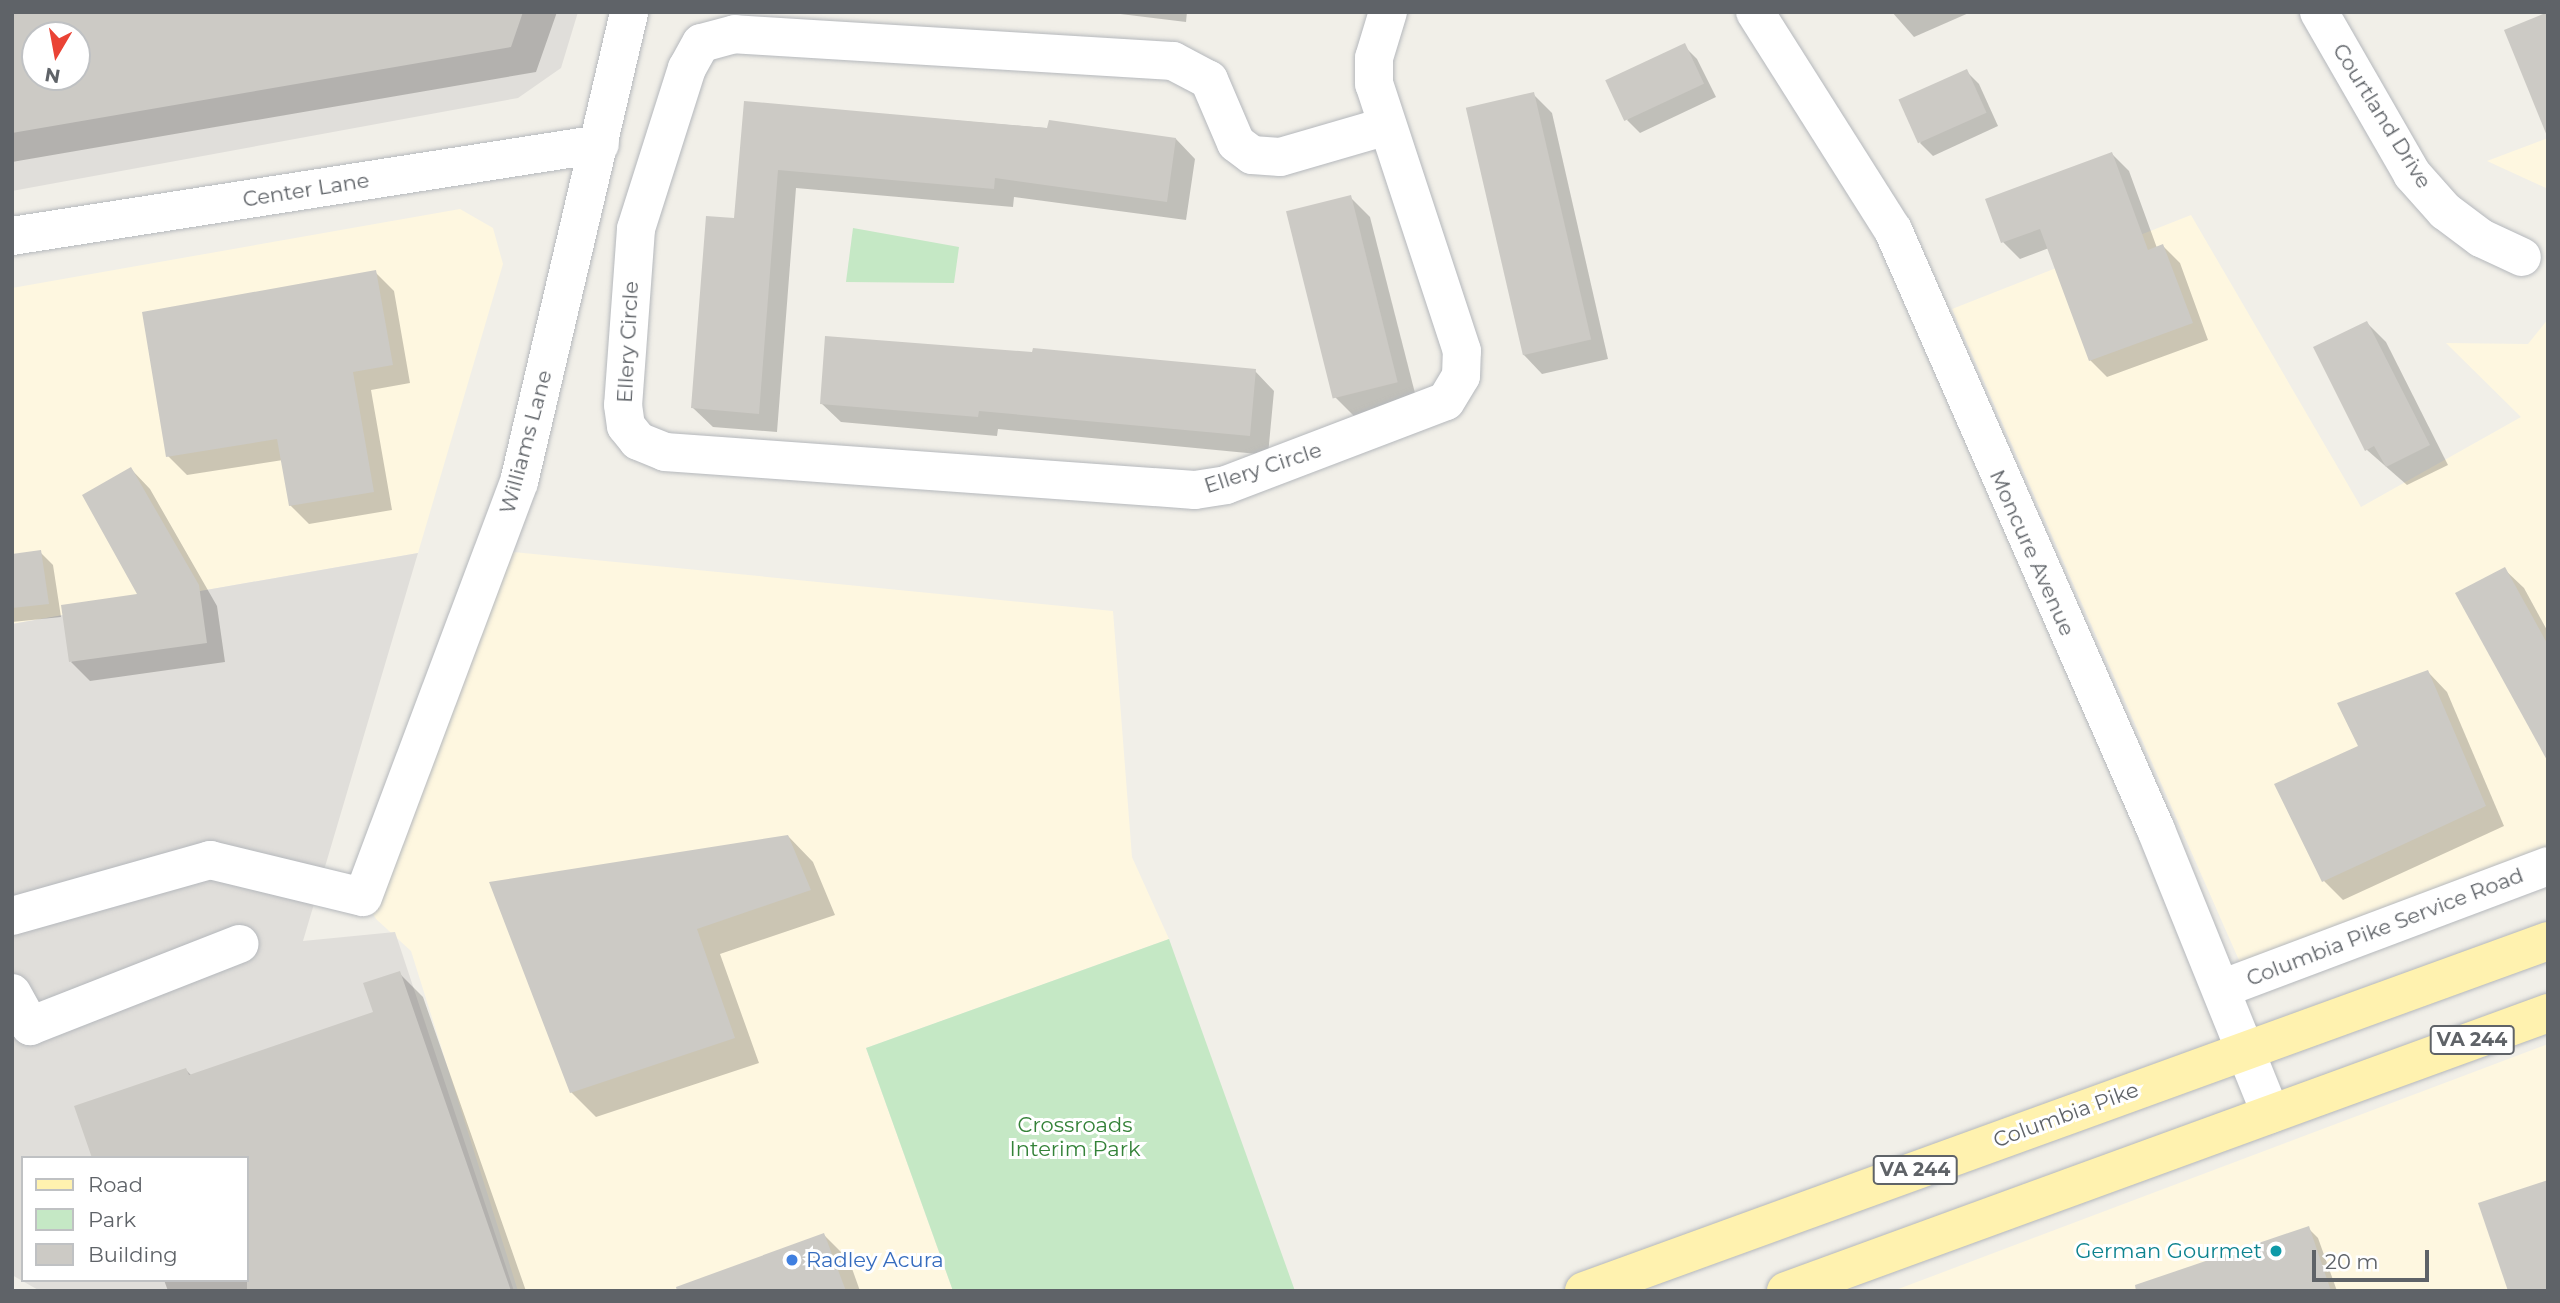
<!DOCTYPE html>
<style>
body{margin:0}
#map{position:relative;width:2560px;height:1303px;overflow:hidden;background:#f1efe8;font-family:Montserrat,sans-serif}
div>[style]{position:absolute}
.commercial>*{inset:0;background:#fef7e0}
.industrial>*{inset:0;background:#e0deda}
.green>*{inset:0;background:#c5e8c5}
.shadow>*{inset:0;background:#0003}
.building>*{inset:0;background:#cccac5;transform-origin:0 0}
.roads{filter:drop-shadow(0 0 2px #b5b8bc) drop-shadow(0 0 2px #b5b8bc)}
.minor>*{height:38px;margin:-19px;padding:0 19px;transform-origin:19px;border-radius:19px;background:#fff}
.primary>*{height:38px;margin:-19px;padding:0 19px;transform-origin:19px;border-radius:19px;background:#fff2af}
.dots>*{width:19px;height:19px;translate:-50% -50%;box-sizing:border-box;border:4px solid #fff;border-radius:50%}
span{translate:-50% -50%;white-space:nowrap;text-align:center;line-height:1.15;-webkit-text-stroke:6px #fff;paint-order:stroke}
.shield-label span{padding:2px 5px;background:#fff;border:2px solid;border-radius:5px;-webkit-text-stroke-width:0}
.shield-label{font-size:19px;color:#5f6368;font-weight:700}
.street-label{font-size:21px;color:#5f6368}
.park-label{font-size:21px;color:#348238}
.culture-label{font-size:21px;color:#0d838f}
.right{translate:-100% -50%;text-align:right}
.shop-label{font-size:21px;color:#366cbe}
.left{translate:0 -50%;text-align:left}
.frame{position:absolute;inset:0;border:14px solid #5f6368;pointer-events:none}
.legend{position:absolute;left:21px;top:1156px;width:228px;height:126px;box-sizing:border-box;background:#fff;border:2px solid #bfc1c3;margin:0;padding:9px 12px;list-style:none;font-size:21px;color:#5f6368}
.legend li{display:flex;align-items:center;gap:14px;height:35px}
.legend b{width:35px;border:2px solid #bfc1c3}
.north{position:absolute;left:21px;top:21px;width:70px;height:70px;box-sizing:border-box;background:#fff;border:2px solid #bfc1c3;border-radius:50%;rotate:190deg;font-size:19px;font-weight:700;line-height:28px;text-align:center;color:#5f6368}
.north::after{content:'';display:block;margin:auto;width:24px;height:32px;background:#ea4335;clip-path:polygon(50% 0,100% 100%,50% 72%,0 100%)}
.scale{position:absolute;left:2312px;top:1250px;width:117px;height:32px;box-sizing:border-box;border:4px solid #5f6368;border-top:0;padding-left:9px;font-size:21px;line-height:24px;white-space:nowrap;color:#5f6368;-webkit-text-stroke:5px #fff;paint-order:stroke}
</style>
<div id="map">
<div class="commercial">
<i style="clip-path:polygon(2548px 138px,2548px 189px,2487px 161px)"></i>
<i style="clip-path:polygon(460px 209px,493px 228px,503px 264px,418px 553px,12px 624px,12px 288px)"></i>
<i style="clip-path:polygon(2191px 215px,2361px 507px,2521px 417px,2446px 343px,2528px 344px,2548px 319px,2548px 885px,2253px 992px,1952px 309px)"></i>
<i style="clip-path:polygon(494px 550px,1113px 611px,1132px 857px,1169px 939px,866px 1048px,953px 1291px,518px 1291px,411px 951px,376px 919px,363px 897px)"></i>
<i style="clip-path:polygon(2548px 1044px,2548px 1291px,1893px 1291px)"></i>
</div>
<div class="industrial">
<i style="clip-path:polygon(evenodd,12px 12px,578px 12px,561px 68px,518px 98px,12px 191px,12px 12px,35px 35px,77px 35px,77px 77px,35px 77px,35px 35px)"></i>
<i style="clip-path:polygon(evenodd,418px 553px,303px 941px,395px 932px,514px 1291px,40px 1291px,12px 1275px,12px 624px,418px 553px,23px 1158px,247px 1158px,247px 1280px,23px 1280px,23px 1158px)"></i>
</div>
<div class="green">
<i style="clip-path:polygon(853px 228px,959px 247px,954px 283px,846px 282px)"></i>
<i style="clip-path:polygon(1169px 939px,1295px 1291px,953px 1291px,866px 1048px)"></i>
</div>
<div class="shadow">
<i style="clip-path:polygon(evenodd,12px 12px,557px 12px,536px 72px,12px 162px,12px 12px,35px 35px,77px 35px,77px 77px,35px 77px,35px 35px)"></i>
<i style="clip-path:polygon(1104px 12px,1187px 12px,1186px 22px)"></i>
<i style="clip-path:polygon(1892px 12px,1971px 12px,1914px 37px)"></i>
<i style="clip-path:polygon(1684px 46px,1697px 59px,1716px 97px,1640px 133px,1627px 120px)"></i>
<i style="clip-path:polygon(1966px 71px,1979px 84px,1998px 126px,1933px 156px,1920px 143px)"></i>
<i style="clip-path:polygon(1533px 94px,1552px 113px,1608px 359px,1542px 374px,1523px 354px)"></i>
<i style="clip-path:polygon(746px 103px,1176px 139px,1195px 159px,1186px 220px,1014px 197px,1013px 207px,796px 188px,777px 432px,713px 427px,693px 408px,736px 220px)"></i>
<i style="clip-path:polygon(2112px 154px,2129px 171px,2157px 248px,2163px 246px,2180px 263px,2208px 340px,2107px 377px,2090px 360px,2049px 248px,2020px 259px,2003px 242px)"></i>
<i style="clip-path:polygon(1350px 197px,1370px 217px,1417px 401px,1355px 417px,1335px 397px)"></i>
<i style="clip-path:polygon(375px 272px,394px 291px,410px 383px,371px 390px,392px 510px,309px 524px,290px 505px,283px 460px,187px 475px,168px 456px)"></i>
<i style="clip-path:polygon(2367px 323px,2386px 342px,2448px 465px,2407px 485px,2367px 450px)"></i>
<i style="clip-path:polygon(1255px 371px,1274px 391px,1268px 455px,998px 429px,997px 436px,841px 422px,821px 403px)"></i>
<i style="clip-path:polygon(131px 469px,150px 489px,217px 606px,225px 662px,90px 681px,71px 662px,139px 596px)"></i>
<i style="clip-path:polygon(40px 552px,53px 565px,61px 617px,12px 622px,12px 556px)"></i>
<i style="clip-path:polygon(2504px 569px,2524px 588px,2548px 632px,2548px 758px)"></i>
<i style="clip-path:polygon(2428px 672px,2447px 692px,2504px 826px,2343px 900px,2324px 881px,2360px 747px)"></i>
<i style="clip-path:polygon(788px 836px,813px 862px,835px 915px,720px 954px,759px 1063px,596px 1117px,571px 1092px,492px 883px)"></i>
<i style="clip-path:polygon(399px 973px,423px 997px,526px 1291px,168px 1291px,164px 1280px,247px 1280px,247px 1158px,94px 1158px,186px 1070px,192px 1076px,376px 1013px)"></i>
<i style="clip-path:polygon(2308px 1228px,2318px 1238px,2337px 1291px,2169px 1291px)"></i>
<i style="clip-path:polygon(824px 1235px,849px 1260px,860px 1291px,679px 1291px)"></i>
</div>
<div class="building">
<i style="clip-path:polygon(evenodd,12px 12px,523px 12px,511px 47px,12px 133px,12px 12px,35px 35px,77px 35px,77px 77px,35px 77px,35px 35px)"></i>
<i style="clip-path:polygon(2548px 12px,2548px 135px,2547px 136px,2504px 30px)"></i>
<i style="left:1685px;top:43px;width:45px;height:88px;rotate:65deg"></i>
<i style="left:1967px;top:69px;width:48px;height:75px;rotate:66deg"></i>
<i style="left:1534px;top:92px;width:254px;height:70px;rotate:77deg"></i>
<i style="clip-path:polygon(744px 101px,1047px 128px,1049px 120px,1176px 138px,1167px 202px,995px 178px,994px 189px,778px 170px,759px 414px,691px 408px,706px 216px,734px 218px)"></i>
<i style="clip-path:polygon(2112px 152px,2148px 250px,2163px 244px,2193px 323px,2089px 361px,2040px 229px,2001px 243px,1985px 199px)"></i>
<i style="left:1351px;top:195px;width:193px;height:67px;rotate:76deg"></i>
<i style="clip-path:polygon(376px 270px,393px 365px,353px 372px,374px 492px,289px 506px,277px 439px,166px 457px,142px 312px)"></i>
<i style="clip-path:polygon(2367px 321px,2430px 445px,2386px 467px,2374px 446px,2365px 451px,2313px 347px)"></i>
<i style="clip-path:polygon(825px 336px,1032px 352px,1033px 348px,1256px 369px,1250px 436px,979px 411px,978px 417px,820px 404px)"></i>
<i style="clip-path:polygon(131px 467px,199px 585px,207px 643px,69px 662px,61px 605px,137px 594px,82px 495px)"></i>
<i style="clip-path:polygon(41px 550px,49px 604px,12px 608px,12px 554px)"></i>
<i style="clip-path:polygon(2505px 567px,2548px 645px,2548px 762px,2455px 593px)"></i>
<i style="clip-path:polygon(2428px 670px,2486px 806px,2322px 882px,2274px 784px,2358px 746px,2337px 703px)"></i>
<i style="clip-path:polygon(788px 835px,811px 890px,697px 929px,735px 1038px,570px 1093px,489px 882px)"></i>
<i style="clip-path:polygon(400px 971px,511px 1291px,247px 1291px,247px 1158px,92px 1158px,74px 1106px,186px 1068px,189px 1075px,373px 1012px,363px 983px)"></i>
<i style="clip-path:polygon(2548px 1180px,2548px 1291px,2508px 1291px,2478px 1203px)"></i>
<i style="clip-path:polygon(2309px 1226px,2331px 1291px,2136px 1291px,2135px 1285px)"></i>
<i style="clip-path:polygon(824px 1233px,846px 1291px,677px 1291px,676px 1287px)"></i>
</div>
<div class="roads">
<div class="minor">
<i style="left:1755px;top:12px;width:258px;rotate:57.7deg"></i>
<i style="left:1893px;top:230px;width:655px;rotate:66.33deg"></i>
<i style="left:2156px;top:830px;width:306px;rotate:68deg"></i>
<i style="left:2319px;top:12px;width:187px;rotate:60.1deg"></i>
<i style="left:2412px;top:174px;width:50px;rotate:48.3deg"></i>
<i style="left:2445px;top:211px;width:45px;rotate:36.9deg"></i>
<i style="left:2481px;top:238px;width:45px;rotate:24.9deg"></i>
<i style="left:1387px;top:126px;width:111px;rotate:163.8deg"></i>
<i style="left:1280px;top:157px;width:28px;rotate:-176deg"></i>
<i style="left:1252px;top:155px;width:20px;rotate:-143deg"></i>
<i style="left:1236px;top:143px;width:69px;rotate:-113.2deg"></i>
<i style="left:1209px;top:80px;width:41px;rotate:-152.2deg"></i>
<i style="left:1173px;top:61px;width:439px;rotate:-176.5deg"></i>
<i style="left:735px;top:34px;width:35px;rotate:165deg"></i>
<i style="left:701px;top:43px;width:29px;rotate:119deg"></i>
<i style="left:687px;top:68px;width:169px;rotate:107.6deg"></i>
<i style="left:636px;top:229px;width:176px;rotate:94.2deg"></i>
<i style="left:623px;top:405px;width:21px;rotate:82deg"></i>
<i style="left:626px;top:426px;width:19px;rotate:51deg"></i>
<i style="left:638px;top:441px;width:29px;rotate:22deg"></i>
<i style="left:665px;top:452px;width:531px;rotate:4.1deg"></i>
<i style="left:1195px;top:490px;width:31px;rotate:-9deg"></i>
<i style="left:1226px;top:485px;width:235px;rotate:-20.9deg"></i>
<i style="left:1446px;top:401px;width:29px;rotate:-59deg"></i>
<i style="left:1461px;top:376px;width:25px;rotate:-88deg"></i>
<i style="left:1462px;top:351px;width:281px;rotate:-108.2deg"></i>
<i style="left:1374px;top:84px;width:26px;rotate:-90deg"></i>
<i style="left:1374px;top:58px;width:48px;rotate:-73.1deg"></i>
<i style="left:12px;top:236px;width:595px;rotate:-8.89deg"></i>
<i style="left:12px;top:916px;width:206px;rotate:-15.8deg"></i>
<i style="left:210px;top:860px;width:157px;rotate:13.6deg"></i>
<i style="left:363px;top:897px;width:443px;rotate:-69.4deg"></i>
<i style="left:519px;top:482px;width:483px;rotate:-76.8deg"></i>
<i style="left:2221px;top:989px;width:349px;rotate:-20.6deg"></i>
<i style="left:12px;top:993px;width:38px;rotate:61deg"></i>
<i style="left:30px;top:1026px;width:225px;rotate:-21.4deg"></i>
</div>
<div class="primary">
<i style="left:1584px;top:1291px;width:1026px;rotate:-19.95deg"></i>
<i style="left:1786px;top:1291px;width:811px;rotate:-20.04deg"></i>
</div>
</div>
<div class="dots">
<i style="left:2276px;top:1251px;background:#0f9aa8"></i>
<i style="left:792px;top:1260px;background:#3f7fe0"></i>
</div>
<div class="shield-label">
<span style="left:2472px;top:1040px">VA 244</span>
<span style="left:1915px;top:1170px">VA 244</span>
</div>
<div class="street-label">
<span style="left:2382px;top:116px;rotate:58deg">Courtland Drive</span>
<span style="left:306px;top:190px;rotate:-9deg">Center Lane</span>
<span style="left:628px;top:342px;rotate:-87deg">Ellery Circle</span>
<span style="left:526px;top:442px;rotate:-75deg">Williams Lane</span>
<span style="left:1263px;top:468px;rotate:-18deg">Ellery Circle</span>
<span style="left:2032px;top:553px;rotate:66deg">Moncure Avenue</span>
<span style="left:2385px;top:927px;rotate:-21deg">Columbia Pike Service Road</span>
<span style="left:2066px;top:1115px;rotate:-20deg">Columbia Pike</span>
</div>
<div class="park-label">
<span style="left:1075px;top:1137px">Crossroads<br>Interim Park</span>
</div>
<div class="culture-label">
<span class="right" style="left:2262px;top:1251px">German Gourmet</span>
</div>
<div class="shop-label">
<span class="left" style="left:806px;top:1260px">Radley Acura</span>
</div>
<div class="frame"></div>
<ul class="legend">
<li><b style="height:9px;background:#fff2af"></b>Road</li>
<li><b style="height:19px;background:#c5e8c5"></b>Park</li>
<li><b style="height:19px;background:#cccac5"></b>Building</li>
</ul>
<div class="north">N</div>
<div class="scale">20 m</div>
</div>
